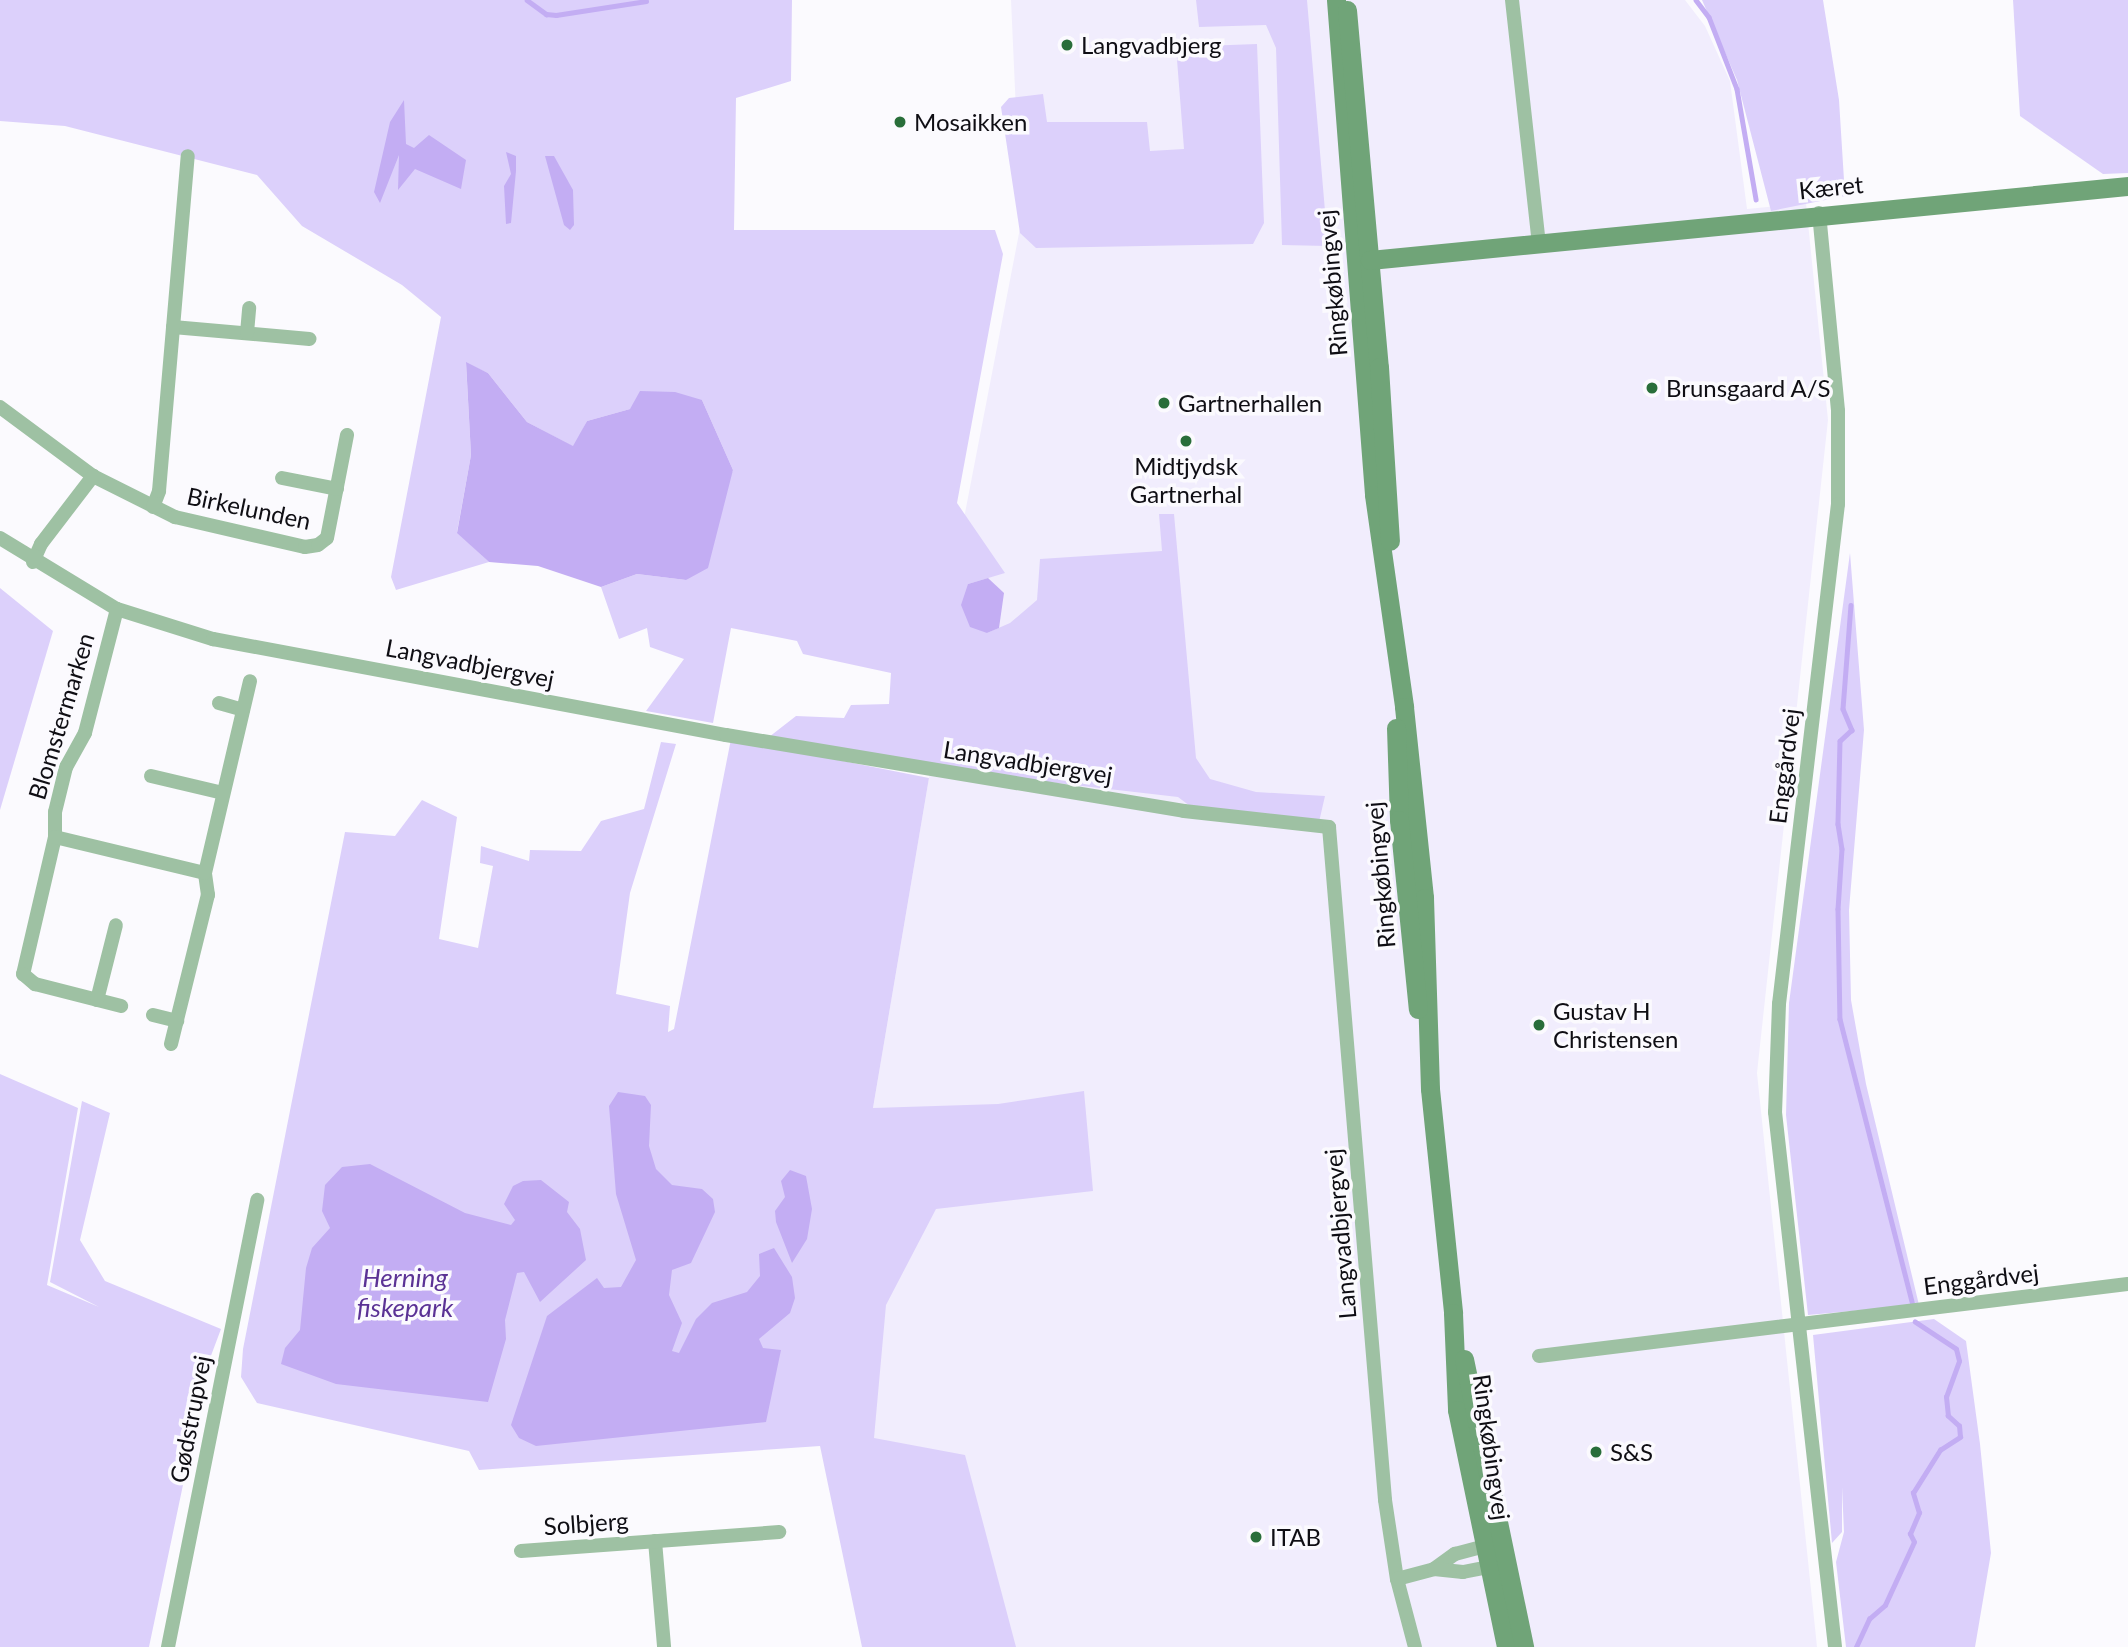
<!DOCTYPE html>
<meta charset="utf-8">
<style>
body{margin:0}
#map{position:relative;width:2128px;height:1647px;overflow:hidden;background:#fbfafe;font-family:Lato,sans-serif}
div>[style]{position:absolute}
.built>*{inset:0;background:#f1edfd}
.green>*{inset:0;background:#dcd0fb}
.water>*{inset:0;background:#c3adf3}
.stream>*{height:4.5px;margin:-2.25px;padding:0 2.25px;transform-origin:2.25px;border-radius:2.25px;background:#c3adf3}
.street>*{height:14px;margin:-7px;padding:0 7px;transform-origin:7px;border-radius:7px;background:#9ec1a3}
.secondary>*{height:19px;margin:-9.5px;padding:0 9.5px;transform-origin:9.5px;border-radius:9.5px;background:#70a478}
.dots>*{width:19px;height:19px;translate:-50% -50%;box-sizing:border-box;border:4px solid #fbfafe;border-radius:50%}
span{translate:-50% -50%;white-space:nowrap;text-align:center;line-height:1.15;-webkit-text-stroke:7px #fbfafe;paint-order:stroke}
.poi-label{font-size:24px;color:#0f0e14}
.left{translate:0 -50%;text-align:left}
.street-label{font-size:24px;color:#0f0e14}
.water-label{font-size:26px;color:#5b3295;font-style:italic}
</style>
<div id="map">
<div class="built">
<i style="clip-path:polygon(1011px 0,1685px 0,1705px 26px,1730px 81px,1747px 209px,1806px 203px,1828px 420px,1757px 1073px,1817px 1647px,903px 1647px,859px 1441px,873px 1108px,929px 778px,960px 539px,1021px 223px)"></i>
</div>
<div class="green">
<i style="clip-path:polygon(0 0,792px 0,791px 81px,736px 98px,734px 230px,995px 230px,1003px 254px,957px 503px,1005px 573px,968px 584px,987px 633px,1010px 623px,1037px 600px,1040px 559px,1162px 551px,1159px 514px,1174px 514px,1196px 758px,1210px 779px,1256px 792px,1325px 796px,1319px 822px,1190px 806px,1178px 797px,1048px 782px,769px 737px,796px 716px,844px 718px,851px 705px,889px 704px,891px 673px,803px 654px,797px 641px,731px 628px,713px 723px,646px 711px,684px 659px,650px 647px,647px 628px,619px 639px,601px 587px,637px 574px,686px 580px,733px 470px,702px 400px,630px 409px,587px 421px,574px 447px,527px 422px,488px 373px,466px 363px,471px 455px,457px 532px,489px 562px,396px 590px,391px 577px,441px 317px,402px 285px,302px 226px,257px 175px,65px 126px,0 121px)"></i>
<i style="clip-path:polygon(1196px 0,1307px 0,1328px 246px,1282px 245px,1276px 48px,1266px 25px,1199px 27px)"></i>
<i style="clip-path:polygon(1702px 0,1823px 0,1839px 100px,1845px 196px,1771px 211px,1737px 80px)"></i>
<i style="clip-path:polygon(2013px 0,2128px 0,2128px 173px,2103px 174px,2020px 116px)"></i>
<i style="clip-path:polygon(1257px 44px,1264px 223px,1253px 244px,1036px 248px,1020px 233px,1001px 107px,1009px 98px,1043px 94px,1047px 122px,1147px 122px,1150px 151px,1184px 149px,1176px 47px)"></i>
<i style="clip-path:polygon(1850px 553px,1864px 730px,1849px 910px,1851px 1000px,1866px 1084px,1919px 1305px,1808px 1315px,1786px 1115px,1789px 1003px)"></i>
<i style="clip-path:polygon(0 588px,53px 631px,0 810px)"></i>
<i style="clip-path:polygon(731px 739px,929px 778px,873px 1108px,998px 1104px,1084px 1091px,1093px 1191px,936px 1209px,886px 1305px,874px 1438px,965px 1455px,1016px 1647px,862px 1647px,820px 1446px,479px 1470px,469px 1451px,257px 1403px,241px 1377px,243px 1349px,345px 832px,395px 836px,422px 800px,457px 817px,439px 939px,478px 948px,493px 866px,480px 863px,481px 846px,529px 861px,530px 850px,581px 851px,601px 821px,644px 809px,661px 742px,676px 744px,630px 893px,616px 994px,670px 1006px,668px 1032px,674px 1029px)"></i>
<i style="clip-path:polygon(0 1074px,78px 1108px,47px 1285px,99px 1307px,50px 1282px,82px 1101px,110px 1113px,80px 1240px,105px 1281px,221px 1329px,209px 1361px,149px 1647px,0 1647px)"></i>
<i style="clip-path:polygon(1934px 1319px,1966px 1341px,1980px 1444px,1991px 1553px,1975px 1647px,1846px 1647px,1836px 1562px,1844px 1532px,1842px 1487px,1842px 1532px,1832px 1543px,1813px 1335px)"></i>
</div>
<div class="water">
<i style="clip-path:polygon(404px 100px,406px 144px,414px 148px,429px 135px,466px 160px,461px 189px,415px 169px,398px 190px,399px 155px,380px 203px,374px 192px,390px 122px)"></i>
<i style="clip-path:polygon(506px 152px,516px 156px,516px 171px,511px 223px,506px 224px,504px 186px,511px 174px)"></i>
<i style="clip-path:polygon(545px 156px,554px 156px,573px 190px,574px 225px,570px 230px,564px 225px)"></i>
<i style="clip-path:polygon(466px 362px,488px 373px,527px 422px,573px 446px,587px 421px,630px 409px,640px 391px,675px 392px,702px 400px,733px 470px,708px 568px,686px 580px,637px 574px,601px 587px,538px 566px,489px 562px,457px 533px,471px 455px)"></i>
<i style="clip-path:polygon(988px 578px,1004px 593px,999px 628px,987px 633px,970px 627px,961px 605px,968px 584px)"></i>
<i style="clip-path:polygon(618px 1092px,645px 1096px,651px 1105px,649px 1146px,656px 1169px,672px 1185px,702px 1189px,713px 1199px,715px 1212px,691px 1263px,672px 1270px,669px 1295px,682px 1323px,672px 1351px,679px 1353px,696px 1319px,712px 1303px,747px 1292px,760px 1276px,759px 1254px,774px 1248px,792px 1277px,795px 1298px,790px 1313px,759px 1339px,763px 1348px,781px 1350px,766px 1422px,536px 1446px,519px 1438px,511px 1425px,547px 1316px,597px 1278px,604px 1288px,621px 1287px,636px 1260px,616px 1194px,609px 1106px)"></i>
<i style="clip-path:polygon(370px 1164px,465px 1213px,511px 1225px,515px 1220px,504px 1204px,513px 1186px,523px 1181px,541px 1180px,569px 1202px,567px 1212px,580px 1229px,586px 1260px,540px 1302px,524px 1272px,517px 1273px,505px 1320px,506px 1339px,488px 1402px,336px 1384px,281px 1364px,285px 1348px,300px 1330px,306px 1268px,312px 1248px,330px 1228px,322px 1211px,325px 1185px,342px 1167px)"></i>
<i style="clip-path:polygon(790px 1170px,806px 1176px,812px 1209px,807px 1239px,792px 1263px,776px 1222px,775px 1211px,785px 1197px,781px 1181px)"></i>
</div>
<div class="stream">
<i style="left:527px;top:0;width:24px;rotate:36deg"></i>
<i style="left:546px;top:14px;width:10px;rotate:6deg"></i>
<i style="left:556px;top:15px;width:91px;rotate:-8.8deg"></i>
<i style="left:1696px;top:0;width:21px;rotate:53deg"></i>
<i style="left:1709px;top:17px;width:77px;rotate:68.7deg"></i>
<i style="left:1737px;top:89px;width:112px;rotate:80.2deg"></i>
<i style="left:1851px;top:605px;width:104px;rotate:94.4deg"></i>
<i style="left:1843px;top:709px;width:23px;rotate:67deg"></i>
<i style="left:1852px;top:730px;width:16px;rotate:137deg"></i>
<i style="left:1840px;top:741px;width:83px;rotate:91.4deg"></i>
<i style="left:1838px;top:824px;width:25px;rotate:81deg"></i>
<i style="left:1842px;top:849px;width:60px;rotate:93.8deg"></i>
<i style="left:1838px;top:909px;width:110px;rotate:89deg"></i>
<i style="left:1840px;top:1019px;width:292px;rotate:75.7deg"></i>
<i style="left:1856px;top:1647px;width:31px;rotate:-65deg"></i>
<i style="left:1869px;top:1619px;width:21px;rotate:-41deg"></i>
<i style="left:1885px;top:1605px;width:69px;rotate:-65.3deg"></i>
<i style="left:1914px;top:1542px;width:9px;rotate:-117deg"></i>
<i style="left:1910px;top:1534px;width:23px;rotate:-67deg"></i>
<i style="left:1919px;top:1513px;width:21px;rotate:-107deg"></i>
<i style="left:1913px;top:1493px;width:51px;rotate:-57.9deg"></i>
<i style="left:1940px;top:1450px;width:24px;rotate:-33deg"></i>
<i style="left:1960px;top:1437px;width:11px;rotate:-95deg"></i>
<i style="left:1959px;top:1426px;width:15px;rotate:-138deg"></i>
<i style="left:1948px;top:1416px;width:19px;rotate:-96deg"></i>
<i style="left:1946px;top:1397px;width:38px;rotate:-70deg"></i>
<i style="left:1959px;top:1361px;width:12px;rotate:-104deg"></i>
<i style="left:1956px;top:1349px;width:49px;rotate:-146.6deg"></i>
</div>
<div class="street">
<i style="left:1512px;top:0;width:244px;rotate:83.7deg"></i>
<i style="left:1819px;top:213px;width:199px;rotate:84.5deg"></i>
<i style="left:1838px;top:411px;width:93px;rotate:90deg"></i>
<i style="left:1838px;top:504px;width:503px;rotate:96.73deg"></i>
<i style="left:1779px;top:1004px;width:108px;rotate:92.1deg"></i>
<i style="left:1775px;top:1112px;width:538px;rotate:83.6deg"></i>
<i style="left:173px;top:327px;width:137px;rotate:5deg"></i>
<i style="left:247px;top:333px;width:25px;rotate:-85deg"></i>
<i style="left:0;top:407px;width:116px;rotate:36.6deg"></i>
<i style="left:93px;top:476px;width:92px;rotate:26.6deg"></i>
<i style="left:175px;top:517px;width:133px;rotate:13deg"></i>
<i style="left:305px;top:547px;width:13px;rotate:-9deg"></i>
<i style="left:318px;top:545px;width:11px;rotate:-38deg"></i>
<i style="left:327px;top:538px;width:105px;rotate:-79deg"></i>
<i style="left:282px;top:478px;width:56px;rotate:11.3deg"></i>
<i style="left:153px;top:507px;width:17px;rotate:-69deg"></i>
<i style="left:159px;top:491px;width:336px;rotate:-85.1deg"></i>
<i style="left:0;top:538px;width:137px;rotate:31.3deg"></i>
<i style="left:117px;top:609px;width:101px;rotate:17.4deg"></i>
<i style="left:213px;top:639px;width:522px;rotate:10.6deg"></i>
<i style="left:726px;top:735px;width:464px;rotate:9.4deg"></i>
<i style="left:1184px;top:811px;width:146px;rotate:6.3deg"></i>
<i style="left:1329px;top:827px;width:675px;rotate:85.24deg"></i>
<i style="left:1385px;top:1500px;width:80px;rotate:81.4deg"></i>
<i style="left:1397px;top:1579px;width:70px;rotate:75.2deg"></i>
<i style="left:33px;top:562px;width:20px;rotate:-66deg"></i>
<i style="left:41px;top:544px;width:86px;rotate:-52.6deg"></i>
<i style="left:117px;top:609px;width:128px;rotate:104.5deg"></i>
<i style="left:85px;top:733px;width:39px;rotate:119deg"></i>
<i style="left:66px;top:767px;width:46px;rotate:103.7deg"></i>
<i style="left:55px;top:812px;width:25px;rotate:90deg"></i>
<i style="left:55px;top:837px;width:141px;rotate:103.1deg"></i>
<i style="left:23px;top:974px;width:16px;rotate:40deg"></i>
<i style="left:35px;top:984px;width:89px;rotate:14.3deg"></i>
<i style="left:219px;top:703px;width:25px;rotate:16deg"></i>
<i style="left:151px;top:776px;width:74px;rotate:13.3deg"></i>
<i style="left:55px;top:837px;width:154px;rotate:13.5deg"></i>
<i style="left:97px;top:1000px;width:77px;rotate:-75.8deg"></i>
<i style="left:153px;top:1015px;width:25px;rotate:14deg"></i>
<i style="left:171px;top:1044px;width:154px;rotate:-76.1deg"></i>
<i style="left:208px;top:895px;width:22px;rotate:-98deg"></i>
<i style="left:205px;top:873px;width:197px;rotate:-76.8deg"></i>
<i style="left:1539px;top:1356px;width:593px;rotate:-6.97deg"></i>
<i style="left:655px;top:1541px;width:106px;rotate:85.1deg"></i>
<i style="left:521px;top:1551px;width:259px;rotate:-4.2deg"></i>
<i style="left:1434px;top:1569px;width:26px;rotate:-36deg"></i>
<i style="left:1455px;top:1554px;width:39px;rotate:-15deg"></i>
<i style="left:1397px;top:1579px;width:38px;rotate:-15deg"></i>
<i style="left:1434px;top:1569px;width:29px;rotate:6deg"></i>
<i style="left:1463px;top:1572px;width:36px;rotate:-11deg"></i>
<i style="left:168px;top:1647px;width:456px;rotate:-78.7deg"></i>
</div>
<div class="secondary">
<i style="left:1336px;top:0;width:496px;rotate:85.6deg"></i>
<i style="left:1374px;top:495px;width:214px;rotate:81.9deg"></i>
<i style="left:1404px;top:707px;width:192px;rotate:84deg"></i>
<i style="left:1424px;top:898px;width:191px;rotate:88.2deg"></i>
<i style="left:1430px;top:1089px;width:225px;rotate:84.1deg"></i>
<i style="left:1453px;top:1313px;width:97px;rotate:87.6deg"></i>
<i style="left:1457px;top:1410px;width:242px;rotate:78.3deg"></i>
<i style="left:1347px;top:10px;width:358px;rotate:84.9deg"></i>
<i style="left:1379px;top:367px;width:174px;rotate:86.4deg"></i>
<i style="left:1370px;top:260px;width:762px;rotate:-5.58deg"></i>
<i style="left:1396px;top:728px;width:92px;rotate:88.1deg"></i>
<i style="left:1399px;top:820px;width:190px;rotate:84.3deg"></i>
<i style="left:1464px;top:1359px;width:294px;rotate:78.2deg"></i>
</div>
<div class="dots">
<i style="left:1067px;top:45px;background:#296e3a"></i>
<i style="left:900px;top:122px;background:#296e3a"></i>
<i style="left:1652px;top:388px;background:#296e3a"></i>
<i style="left:1164px;top:403px;background:#296e3a"></i>
<i style="left:1186px;top:441px;background:#296e3a"></i>
<i style="left:1539px;top:1025px;background:#296e3a"></i>
<i style="left:1596px;top:1452px;background:#296e3a"></i>
<i style="left:1256px;top:1537px;background:#296e3a"></i>
</div>
<div class="poi-label">
<span class="left" style="left:1081px;top:45px">Langvadbjerg</span>
<span class="left" style="left:914px;top:122px">Mosaikken</span>
<span class="left" style="left:1666px;top:388px">Brunsgaard A/S</span>
<span class="left" style="left:1178px;top:403px">Gartnerhallen</span>
<span style="left:1186px;top:480px">Midtjydsk<br>Gartnerhal</span>
<span class="left" style="left:1553px;top:1025px">Gustav H<br>Christensen</span>
<span class="left" style="left:1610px;top:1452px">S&amp;S</span>
<span class="left" style="left:1270px;top:1537px">ITAB</span>
</div>
<div class="street-label">
<span style="left:1831px;top:187px;rotate:-6deg">Kæret</span>
<span style="left:1332px;top:283px;rotate:-95deg">Ringkøbingvej</span>
<span style="left:249px;top:508px;rotate:12deg">Birkelunden</span>
<span style="left:470px;top:663px;rotate:11deg">Langvadbjergvej</span>
<span style="left:61px;top:716px;rotate:-73deg">Blomstermarken</span>
<span style="left:1028px;top:762px;rotate:9deg">Langvadbjergvej</span>
<span style="left:1784px;top:766px;rotate:-83deg">Enggårdvej</span>
<span style="left:1380px;top:875px;rotate:-95deg">Ringkøbingvej</span>
<span style="left:1340px;top:1234px;rotate:-95deg">Langvadbjergvej</span>
<span style="left:1981px;top:1279px;rotate:-7deg">Enggårdvej</span>
<span style="left:190px;top:1419px;rotate:-79deg">Gødstrupvej</span>
<span style="left:1492px;top:1447px;rotate:82deg">Ringkøbingvej</span>
<span style="left:586px;top:1523px;rotate:-4deg">Solbjerg</span>
</div>
<div class="water-label">
<span style="left:405px;top:1293px">Herning<br>fiskepark</span>
</div>
</div>
